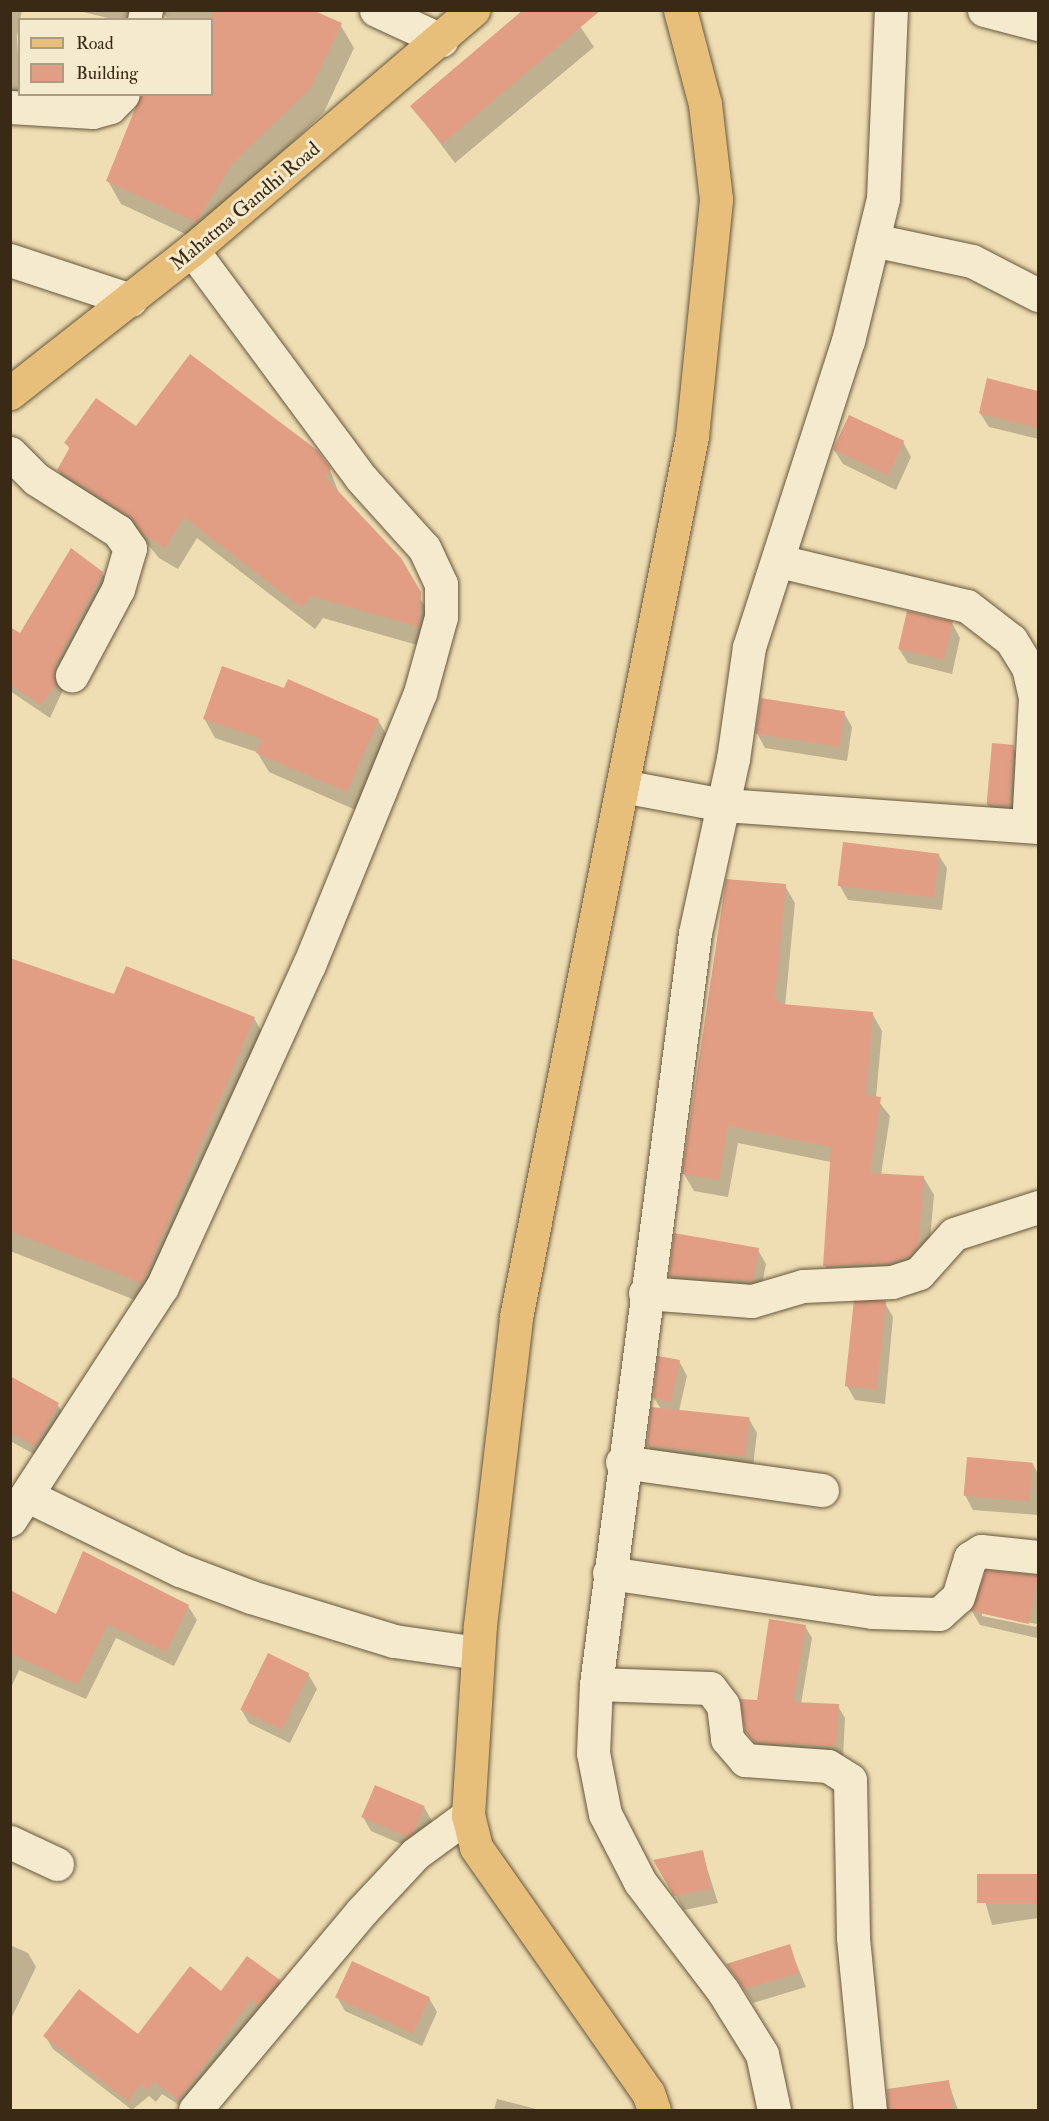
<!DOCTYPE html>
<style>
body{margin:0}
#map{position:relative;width:1049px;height:2121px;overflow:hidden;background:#efdeb3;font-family:"IM FELL Double Pica",serif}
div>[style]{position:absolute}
.shadow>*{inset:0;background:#0003}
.building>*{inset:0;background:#e19e85;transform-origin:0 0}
.roads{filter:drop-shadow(0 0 2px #67573c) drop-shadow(0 0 2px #67573c)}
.minor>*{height:33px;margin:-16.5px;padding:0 16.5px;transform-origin:16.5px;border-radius:16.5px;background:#f5eace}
.major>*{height:33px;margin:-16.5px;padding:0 16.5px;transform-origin:16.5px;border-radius:16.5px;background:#e8bf7a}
span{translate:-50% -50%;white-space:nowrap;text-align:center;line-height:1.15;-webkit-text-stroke:6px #f5eace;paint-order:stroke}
.street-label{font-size:20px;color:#3a2a15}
.frame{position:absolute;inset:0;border:12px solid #3a2a15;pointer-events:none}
.legend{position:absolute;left:18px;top:18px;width:195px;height:78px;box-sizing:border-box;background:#f5eace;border:2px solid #aa9d84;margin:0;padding:8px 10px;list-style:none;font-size:18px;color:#3a2a15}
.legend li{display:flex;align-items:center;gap:12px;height:30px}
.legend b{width:30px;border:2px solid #aa9d84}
</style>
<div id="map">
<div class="shadow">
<i style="clip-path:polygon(10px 10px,22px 10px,17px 37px,20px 94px,212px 94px,212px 65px,233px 69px,238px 46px,212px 40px,212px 20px,169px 20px,165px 15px,116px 20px,75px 10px,308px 10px,340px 24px,354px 48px,324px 112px,245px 188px,209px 245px,121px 204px,108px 181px,142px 99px,10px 105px)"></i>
<i style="clip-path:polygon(569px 10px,594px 47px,455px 163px,412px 106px)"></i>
<i style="clip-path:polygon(988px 380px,1038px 392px,1038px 439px,989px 427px,980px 413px)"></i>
<i style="clip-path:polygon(136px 428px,330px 470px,340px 496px,433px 616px,431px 649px,323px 618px,315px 629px,197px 538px,178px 569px,159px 558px,142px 537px,71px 492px,58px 470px,70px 450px,66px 443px)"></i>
<i style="clip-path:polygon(903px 442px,911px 457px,896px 490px,843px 464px,834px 450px)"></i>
<i style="clip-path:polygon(102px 573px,111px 587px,50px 718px,10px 691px,10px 648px)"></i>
<i style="clip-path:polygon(952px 623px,960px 638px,952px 674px,908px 663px,899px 649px)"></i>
<i style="clip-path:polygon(285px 690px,378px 720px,389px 739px,358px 811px,269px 772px,257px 752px,215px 738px,204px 718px)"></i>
<i style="clip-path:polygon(844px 713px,852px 727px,847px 761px,765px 748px,757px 733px)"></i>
<i style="clip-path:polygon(993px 745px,1013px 747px,1021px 761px,1018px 820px,995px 818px,987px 804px)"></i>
<i style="clip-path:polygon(938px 854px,947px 868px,942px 910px,848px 900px,840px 886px)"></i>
<i style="clip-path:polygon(785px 886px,795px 903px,785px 1006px,872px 1013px,882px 1031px,876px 1098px,890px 1116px,881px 1175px,924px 1178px,934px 1195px,928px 1263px,835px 1283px,825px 1266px,831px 1162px,738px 1143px,728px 1197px,694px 1191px,684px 1174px)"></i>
<i style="clip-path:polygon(10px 960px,115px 996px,254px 1018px,269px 1045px,158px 1309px,10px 1251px)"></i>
<i style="clip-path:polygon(758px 1250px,766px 1264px,760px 1295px,678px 1290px,670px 1276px)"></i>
<i style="clip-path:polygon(885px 1303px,893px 1317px,885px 1404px,855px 1400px,847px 1386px)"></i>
<i style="clip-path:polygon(679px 1361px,687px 1376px,679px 1411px,749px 1419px,757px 1433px,752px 1474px,656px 1460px,648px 1446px,661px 1409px,654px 1398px)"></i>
<i style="clip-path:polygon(10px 1378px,57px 1404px,66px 1418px,43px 1459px,10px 1441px)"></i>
<i style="clip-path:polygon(1033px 1464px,1038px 1474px,1038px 1515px,973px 1510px,965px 1495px)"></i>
<i style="clip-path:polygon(evenodd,987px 1572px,1038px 1577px,1037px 1638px,980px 1625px,972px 1611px,987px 1572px,982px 1613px,1037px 1624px,1036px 1627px,982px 1616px,982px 1613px)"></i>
<i style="clip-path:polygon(10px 1592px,56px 1616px,188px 1606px,197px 1620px,174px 1666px,116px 1638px,86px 1699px,19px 1670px,10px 1690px)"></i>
<i style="clip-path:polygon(805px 1626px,812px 1638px,801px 1704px,838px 1706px,845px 1718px,843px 1758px,763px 1754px,746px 1731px)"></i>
<i style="clip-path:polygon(268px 1655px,308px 1674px,317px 1689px,290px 1743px,249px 1723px,241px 1709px)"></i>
<i style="clip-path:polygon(424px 1807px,432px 1821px,415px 1850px,371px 1831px,363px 1817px)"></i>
<i style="clip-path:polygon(702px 1852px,718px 1903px,684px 1910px,656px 1861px)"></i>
<i style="clip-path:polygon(1038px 1876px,1038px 1918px,992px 1925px,980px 1884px)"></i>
<i style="clip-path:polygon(10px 1945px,28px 1953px,36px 1967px,10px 2021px)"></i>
<i style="clip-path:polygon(789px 1946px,806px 1987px,753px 2003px,728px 1965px)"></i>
<i style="clip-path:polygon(279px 1981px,286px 1994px,187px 2110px,162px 2094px,156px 2102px,149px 2096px,132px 2110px,53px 2049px,45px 2036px,138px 2036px,221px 1993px)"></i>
<i style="clip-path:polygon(337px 1997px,429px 1998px,437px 2012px,422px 2046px,345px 2011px)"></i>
<i style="clip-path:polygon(948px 2081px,958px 2110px,887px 2110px,888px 2090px)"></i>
<i style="clip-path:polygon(497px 2099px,540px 2110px,494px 2110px)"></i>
</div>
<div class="building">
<i style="clip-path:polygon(212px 10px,312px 10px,342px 23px,311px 88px,232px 164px,196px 222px,106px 181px,141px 94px,212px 94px)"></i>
<i style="clip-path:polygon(523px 10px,601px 10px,442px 144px,410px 106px)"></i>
<i style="clip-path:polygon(190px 354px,317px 450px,331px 469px,325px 477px,401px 558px,421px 592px,419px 627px,311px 596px,302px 608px,184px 517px,165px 548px,144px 535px,128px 515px,57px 470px,70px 447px,64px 443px,96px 398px,136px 426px)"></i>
<i style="clip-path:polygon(987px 378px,1038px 391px,1038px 428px,979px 413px)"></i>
<i style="left:849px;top:415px;width:61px;height:38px;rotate:25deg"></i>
<i style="clip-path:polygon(71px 548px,103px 572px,55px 666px,56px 684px,41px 705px,10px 684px,10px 627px,20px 633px)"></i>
<i style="left:907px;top:611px;width:47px;height:39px;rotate:13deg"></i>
<i style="clip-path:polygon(222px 666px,284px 688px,288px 679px,379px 719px,347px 792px,256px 753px,262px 739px,203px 719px)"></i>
<i style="left:761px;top:698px;width:85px;height:36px;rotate:9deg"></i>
<i style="left:992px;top:743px;width:22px;height:61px;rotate:5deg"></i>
<i style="left:843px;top:842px;width:97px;height:44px;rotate:7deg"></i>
<i style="clip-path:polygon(726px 879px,786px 884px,775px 999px,782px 1004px,873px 1012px,866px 1095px,881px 1097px,870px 1173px,924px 1176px,918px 1246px,908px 1257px,889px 1263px,823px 1266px,831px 1147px,728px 1126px,719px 1180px,682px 1174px)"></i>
<i style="clip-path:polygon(10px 958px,114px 994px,126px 966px,255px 1017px,142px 1283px,10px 1231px)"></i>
<i style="clip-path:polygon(674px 1233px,759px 1248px,753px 1281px,669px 1276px)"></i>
<i style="left:886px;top:1301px;width:89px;height:32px;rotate:96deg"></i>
<i style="clip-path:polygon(658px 1356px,680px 1360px,671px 1402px,653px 1398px)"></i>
<i style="clip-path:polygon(10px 1376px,59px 1403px,35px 1446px,10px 1432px)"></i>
<i style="left:651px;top:1407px;width:99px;height:39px;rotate:6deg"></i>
<i style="left:967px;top:1457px;width:66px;height:39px;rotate:5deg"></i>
<i style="clip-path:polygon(83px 1551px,189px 1605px,166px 1652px,108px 1624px,78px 1685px,10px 1653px,10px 1590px,56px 1614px)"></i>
<i style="clip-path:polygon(986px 1570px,1038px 1575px,1029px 1624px,970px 1611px)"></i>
<i style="clip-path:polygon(769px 1619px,806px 1625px,793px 1702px,839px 1704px,836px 1746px,754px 1742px,745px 1731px,740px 1699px,757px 1700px)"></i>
<i style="left:268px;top:1653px;width:46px;height:63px;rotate:26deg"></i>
<i style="left:375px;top:1785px;width:54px;height:35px;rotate:23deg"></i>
<i style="clip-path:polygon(703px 1850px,711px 1889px,674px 1896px,653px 1860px)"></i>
<i style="left:1038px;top:1874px;width:29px;height:61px;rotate:90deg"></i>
<i style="clip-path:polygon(790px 1944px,799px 1973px,744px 1989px,726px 1964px)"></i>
<i style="clip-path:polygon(247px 1956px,280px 1980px,258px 2006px,251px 2000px,179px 2100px,154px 2081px,148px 2090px,141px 2084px,128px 2101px,43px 2036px,79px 1989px,138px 2034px,190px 1966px,221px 1991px)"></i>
<i style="left:352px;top:1961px;width:86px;height:40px;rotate:25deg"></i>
<i style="clip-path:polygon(949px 2080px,953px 2110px,888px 2110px,887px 2089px)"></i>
</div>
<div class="roads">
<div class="minor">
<i style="left:376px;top:10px;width:72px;rotate:24.8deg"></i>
<i style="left:984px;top:10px;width:56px;rotate:14.5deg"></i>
<i style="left:144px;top:20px;width:10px;rotate:-79deg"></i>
<i style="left:10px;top:107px;width:83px;rotate:3.4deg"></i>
<i style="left:93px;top:112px;width:18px;rotate:-16deg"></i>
<i style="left:110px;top:107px;width:18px;rotate:-45deg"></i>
<i style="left:873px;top:240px;width:101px;rotate:12deg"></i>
<i style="left:972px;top:261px;width:74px;rotate:27.3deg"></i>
<i style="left:10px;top:260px;width:127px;rotate:18.3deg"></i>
<i style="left:10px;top:453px;width:37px;rotate:45deg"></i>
<i style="left:36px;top:479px;width:97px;rotate:32.4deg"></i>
<i style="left:118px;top:531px;width:21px;rotate:55deg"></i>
<i style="left:130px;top:548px;width:43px;rotate:106.3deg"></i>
<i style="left:118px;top:589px;width:98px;rotate:118.1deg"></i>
<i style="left:779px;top:561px;width:193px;rotate:13.5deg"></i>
<i style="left:967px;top:606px;width:56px;rotate:37.7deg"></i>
<i style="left:1011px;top:640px;width:32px;rotate:58deg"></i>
<i style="left:1028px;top:667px;width:32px;rotate:77deg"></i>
<i style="left:1035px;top:698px;width:128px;rotate:93.1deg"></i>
<i style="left:622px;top:786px;width:104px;rotate:10.6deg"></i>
<i style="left:724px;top:805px;width:315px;rotate:4deg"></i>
<i style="left:645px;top:1293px;width:107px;rotate:4.3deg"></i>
<i style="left:752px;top:1301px;width:53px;rotate:-16.4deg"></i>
<i style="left:803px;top:1286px;width:89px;rotate:-2.6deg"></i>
<i style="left:892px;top:1282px;width:28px;rotate:-18deg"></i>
<i style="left:919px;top:1273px;width:52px;rotate:-48.1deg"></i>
<i style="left:954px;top:1234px;width:88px;rotate:-17.8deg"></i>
<i style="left:622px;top:1462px;width:202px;rotate:8deg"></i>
<i style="left:28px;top:1496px;width:169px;rotate:26deg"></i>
<i style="left:180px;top:1570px;width:76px;rotate:20.8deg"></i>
<i style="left:251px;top:1597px;width:150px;rotate:17.1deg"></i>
<i style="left:394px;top:1641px;width:85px;rotate:8.1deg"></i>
<i style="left:10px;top:1520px;width:278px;rotate:-56.9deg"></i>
<i style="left:162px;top:1287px;width:354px;rotate:-65.5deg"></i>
<i style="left:309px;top:965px;width:294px;rotate:-67.8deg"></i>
<i style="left:420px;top:693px;width:79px;rotate:-74.6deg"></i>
<i style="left:441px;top:617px;width:33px;rotate:-90deg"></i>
<i style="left:441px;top:584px;width:40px;rotate:-115deg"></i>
<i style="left:424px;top:548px;width:94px;rotate:-132deg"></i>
<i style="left:361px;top:478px;width:284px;rotate:-126.5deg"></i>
<i style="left:609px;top:1573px;width:266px;rotate:8.4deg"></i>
<i style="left:872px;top:1612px;width:67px;rotate:1.7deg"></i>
<i style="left:939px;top:1614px;width:25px;rotate:-42deg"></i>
<i style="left:958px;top:1597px;width:41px;rotate:-72.9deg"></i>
<i style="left:970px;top:1558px;width:13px;rotate:-32deg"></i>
<i style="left:981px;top:1551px;width:57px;rotate:6deg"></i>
<i style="left:596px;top:1684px;width:114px;rotate:2deg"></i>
<i style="left:710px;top:1688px;width:21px;rotate:53deg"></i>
<i style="left:723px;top:1705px;width:34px;rotate:83deg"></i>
<i style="left:727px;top:1739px;width:28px;rotate:49deg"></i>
<i style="left:745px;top:1760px;width:83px;rotate:4.1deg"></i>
<i style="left:828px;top:1766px;width:26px;rotate:32deg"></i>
<i style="left:850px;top:1780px;width:158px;rotate:88.9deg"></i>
<i style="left:853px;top:1938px;width:173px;rotate:84.4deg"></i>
<i style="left:10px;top:1842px;width:52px;rotate:25.1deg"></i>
<i style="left:195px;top:2110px;width:258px;rotate:-50deg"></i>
<i style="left:361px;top:1912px;width:79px;rotate:-47deg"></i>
<i style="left:415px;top:1854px;width:66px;rotate:-36.3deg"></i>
<i style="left:774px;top:2110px;width:57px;rotate:-102.1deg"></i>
<i style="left:762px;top:2054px;width:74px;rotate:-121.8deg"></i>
<i style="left:723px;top:1991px;width:137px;rotate:-127.3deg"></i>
<i style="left:640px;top:1882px;width:76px;rotate:-117.2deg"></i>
<i style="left:605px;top:1814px;width:62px;rotate:-101.1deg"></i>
<i style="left:593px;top:1753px;width:69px;rotate:-87.5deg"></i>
<i style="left:596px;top:1684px;width:757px;rotate:-82.49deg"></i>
<i style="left:695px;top:933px;width:178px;rotate:-77.7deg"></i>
<i style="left:733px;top:759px;width:113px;rotate:-81.9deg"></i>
<i style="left:749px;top:647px;width:322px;rotate:-72.1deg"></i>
<i style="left:848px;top:341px;width:146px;rotate:-76.2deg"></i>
<i style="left:883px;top:199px;width:189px;rotate:-87.6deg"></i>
</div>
<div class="major">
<i style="left:10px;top:393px;width:231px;rotate:-38.2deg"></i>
<i style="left:192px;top:250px;width:370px;rotate:-40.5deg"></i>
<i style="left:654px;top:2110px;width:18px;rotate:-109deg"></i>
<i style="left:648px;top:2093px;width:300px;rotate:-125deg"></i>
<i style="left:476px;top:1847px;width:33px;rotate:-104deg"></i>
<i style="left:468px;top:1815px;width:190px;rotate:-86.4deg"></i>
<i style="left:480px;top:1625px;width:310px;rotate:-83.3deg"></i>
<i style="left:516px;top:1317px;width:898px;rotate:-78.7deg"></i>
<i style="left:692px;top:436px;width:238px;rotate:-84.2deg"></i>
<i style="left:716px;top:199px;width:96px;rotate:-96.6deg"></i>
<i style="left:705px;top:104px;width:97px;rotate:-104.9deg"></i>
</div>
</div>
<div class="street-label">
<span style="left:245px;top:206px;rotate:-40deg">Mahatma Gandhi Road</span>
</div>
<div class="frame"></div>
<ul class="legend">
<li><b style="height:8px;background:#e8bf7a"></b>Road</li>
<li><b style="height:16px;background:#e19e85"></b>Building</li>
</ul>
</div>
